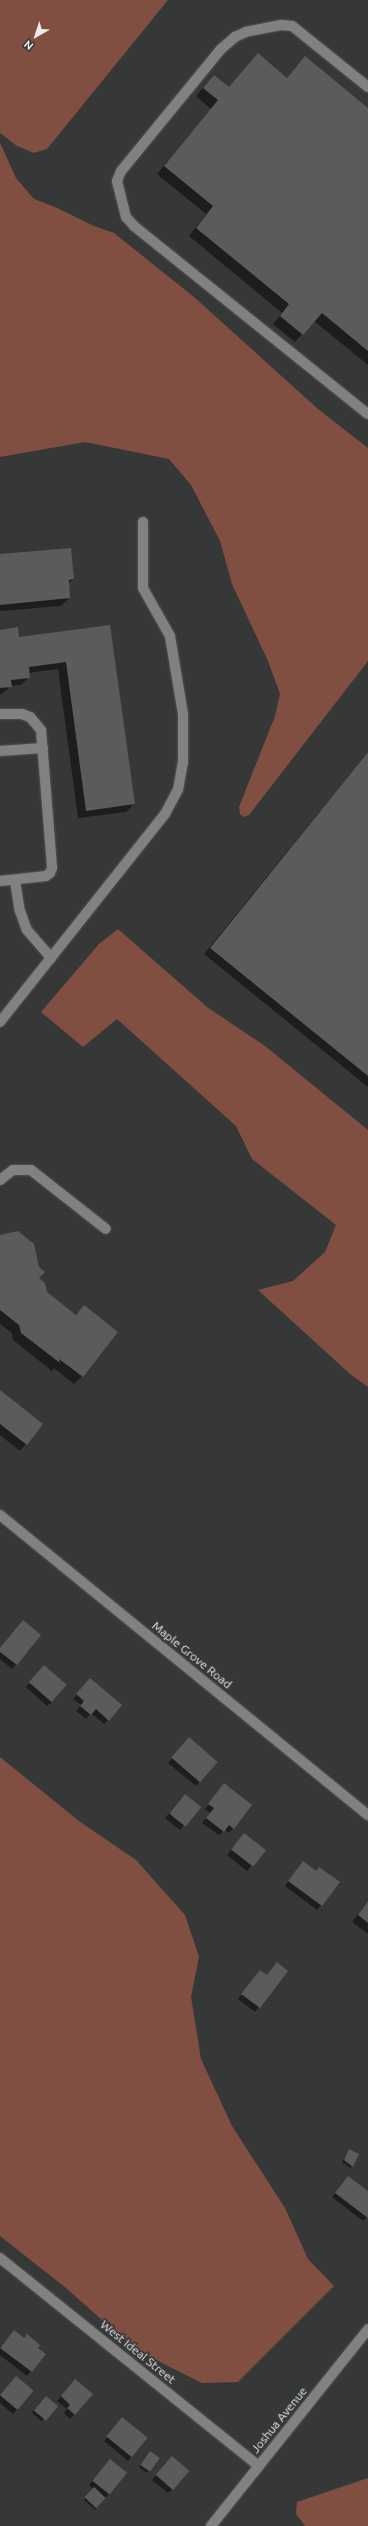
<!DOCTYPE html>
<style>
body{margin:0}
#map{position:relative;width:368px;height:2526px;overflow:hidden;background:#353837;font-family:Ubuntu,sans-serif}
div>[style]{position:absolute}
.green>*{inset:0;background:#814e42}
.shadow>*{inset:0;background:#0007;transform-origin:0 0}
.building>*{inset:0;background:#595c5b;transform-origin:0 0}
.roads{filter:drop-shadow(0 0 1px #525554) drop-shadow(0 0 1px #525554)}
.minor>*{height:10px;margin:-5px;padding:0 5px;transform-origin:5px;border-radius:5px;background:#838180}
span{translate:-50% -50%;white-space:nowrap;text-align:center;line-height:1.15;-webkit-text-stroke:3.5px #353837;paint-order:stroke}
.street-label{font-size:12px;color:#ebedec}
.north{position:absolute;left:16px;top:16px;width:40px;height:40px;-webkit-text-stroke:3px #353837;paint-order:stroke;rotate:219deg;font-size:11px;font-weight:700;line-height:16px;text-align:center;color:#ebedec}
.north::after{content:'';display:block;margin:auto;width:14px;height:18px;background:#ebedec;clip-path:polygon(50% 0,100% 100%,50% 72%,0 100%)}
</style>
<div id="map">
<div class="green">
<i style="clip-path:polygon(0 0,168px 0,47px 149px,34px 153px,17px 146px,0 133px)"></i>
<i style="clip-path:polygon(0 143px,16px 178px,34px 199px,55px 207px,94px 226px,114px 233px,194px 297px,318px 409px,368px 448px,368px 661px,249px 815px,244px 817px,240px 814px,239px 807px,275px 716px,280px 694px,268px 661px,232px 584px,220px 541px,191px 485px,169px 459px,85px 442px,0 457px)"></i>
<i style="clip-path:polygon(118px 929px,207px 1007px,265px 1046px,368px 1130px,368px 1387px,350px 1374px,258px 1290px,293px 1281px,325px 1252px,336px 1225px,252px 1159px,236px 1126px,117px 1019px,83px 1047px,41px 1012px,99px 944px)"></i>
<i style="clip-path:polygon(0 1757px,79px 1821px,136px 1860px,185px 1915px,199px 1957px,191px 1997px,201px 2059px,232px 2126px,285px 2208px,308px 2259px,334px 2286px,238px 2382px,202px 2383px,136px 2350px,66px 2288px,0 2236px)"></i>
<i style="clip-path:polygon(368px 2478px,368px 2526px,305px 2526px,296px 2514px,297px 2502px)"></i>
</div>
<div class="shadow">
<i style="clip-path:polygon(258px 54px,287px 78px,297px 66px,368px 110px,368px 365px,314px 321px,295px 342px,273px 324px,282px 313px,189px 236px,206px 214px,157px 174px,211px 109px,196px 96px,206px 84px,214px 76px,229px 88px)"></i>
<i style="clip-path:polygon(0 555px,73px 579px,68px 584px,69px 598px,61px 606px,0 611px)"></i>
<i style="clip-path:polygon(109px 626px,134px 804px,126px 812px,78px 818px,58px 669px,28px 673px,29px 677px,21px 685px,11px 686px,0 695px,0 631px,18px 638px)"></i>
<i style="clip-path:polygon(368px 752px,368px 1087px,204px 954px)"></i>
<i style="clip-path:polygon(0 1236px,38px 1279px,46px 1293px,75px 1315px,84px 1307px,82px 1376px,74px 1384px,54px 1368px,52px 1371px,13px 1340px,12px 1333px,0 1324px)"></i>
<i style="clip-path:polygon(0 1392px,42px 1424px,20px 1451px,0 1435px)"></i>
<i style="clip-path:polygon(40px 1635px,12px 1669px,0 1659px,0 1649px)"></i>
<i style="clip-path:polygon(40px 1671px,52px 1702px,47px 1706px,26px 1687px)"></i>
<i style="clip-path:polygon(86px 1684px,108px 1720px,104px 1724px,91px 1713px,86px 1719px,76px 1711px,81px 1705px,73px 1699px)"></i>
<i style="clip-path:polygon(185px 1743px,216px 1762px,196px 1786px,168px 1763px)"></i>
<i style="clip-path:polygon(220px 1789px,251px 1805px,229px 1833px,225px 1830px,219px 1835px,202px 1823px,210px 1813px,205px 1809px)"></i>
<i style="clip-path:polygon(181px 1799px,199px 1807px,180px 1830px,165px 1818px)"></i>
<i style="clip-path:polygon(240px 1839px,251px 1866px,247px 1871px,227px 1855px)"></i>
<i style="clip-path:polygon(299px 1867px,339px 1883px,317px 1910px,285px 1886px)"></i>
<i style="clip-path:polygon(368px 1901px,368px 1934px,352px 1922px)"></i>
<i style="clip-path:polygon(260px 1971px,266px 1976px,259px 2007px,255px 2012px,238px 1999px)"></i>
<i style="clip-path:polygon(350px 2150px,352px 2166px,350px 2168px,342px 2162px)"></i>
<i style="clip-path:polygon(348px 2177px,368px 2192px,368px 2216px,363px 2221px,332px 2197px)"></i>
<i style="clip-path:polygon(14px 2331px,23px 2338px,27px 2335px,44px 2354px,27px 2376px,0 2355px,0 2347px)"></i>
<i style="clip-path:polygon(16px 2377px,33px 2391px,13px 2414px,0 2403px,0 2395px)"></i>
<i style="clip-path:polygon(71px 2385px,92px 2394px,70px 2419px,64px 2413px,67px 2409px,57px 2401px)"></i>
<i style="left:46px;top:2397px;width:13px;height:21px;rotate:42deg"></i>
<i style="clip-path:polygon(118px 2423px,132px 2456px,128px 2461px,104px 2441px)"></i>
<i style="clip-path:polygon(148px 2454px,149px 2471px,147px 2473px,139px 2467px)"></i>
<i style="clip-path:polygon(167px 2462px,173px 2489px,168px 2493px,152px 2480px)"></i>
<i style="clip-path:polygon(106px 2465px,126px 2473px,95px 2510px,84px 2500px,93px 2489px,89px 2485px)"></i>
</div>
<div class="building">
<i style="clip-path:polygon(258px 53px,287px 78px,305px 56px,368px 108px,368px 351px,322px 313px,303px 335px,280px 316px,289px 304px,196px 228px,213px 206px,164px 166px,218px 100px,203px 88px,214px 75px,229px 87px)"></i>
<i style="clip-path:polygon(71px 548px,74px 579px,69px 580px,70px 598px,0 605px,0 554px)"></i>
<i style="clip-path:polygon(110px 625px,135px 804px,86px 811px,66px 662px,29px 667px,30px 678px,11px 680px,12px 687px,0 688px,0 630px,18px 627px,19px 637px)"></i>
<i style="clip-path:polygon(368px 752px,368px 1076px,210px 948px)"></i>
<i style="clip-path:polygon(18px 1231px,34px 1244px,39px 1267px,45px 1272px,39px 1278px,45px 1283px,47px 1292px,76px 1315px,84px 1305px,118px 1332px,83px 1377px,59px 1359px,60px 1363px,21px 1333px,19px 1325px,0 1310px,0 1235px)"></i>
<i style="clip-path:polygon(0 1390px,43px 1424px,27px 1445px,0 1424px)"></i>
<i style="clip-path:polygon(23px 1620px,41px 1635px,17px 1665px,0 1652px,0 1648px)"></i>
<i style="left:44px;top:1665px;width:30px;height:23px;rotate:41deg"></i>
<i style="clip-path:polygon(90px 1678px,122px 1705px,109px 1721px,96px 1709px,91px 1715px,80px 1706px,84px 1701px,76px 1694px)"></i>
<i style="left:189px;top:1737px;width:38px;height:27px;rotate:41deg"></i>
<i style="clip-path:polygon(224px 1783px,252px 1805px,234px 1829px,229px 1825px,224px 1832px,206px 1818px,214px 1808px,208px 1804px)"></i>
<i style="left:185px;top:1794px;width:21px;height:25px;rotate:39deg"></i>
<i style="left:244px;top:1833px;width:28px;height:21px;rotate:38deg"></i>
<i style="clip-path:polygon(303px 1861px,316px 1871px,319px 1867px,340px 1882px,322px 1906px,288px 1881px)"></i>
<i style="clip-path:polygon(368px 1901px,368px 1923px,358px 1915px)"></i>
<i style="clip-path:polygon(277px 1962px,288px 1971px,260px 2008px,241px 1994px,260px 1970px,267px 1975px)"></i>
<i style="clip-path:polygon(349px 2149px,359px 2154px,353px 2167px,344px 2160px)"></i>
<i style="clip-path:polygon(348px 2176px,368px 2191px,368px 2218px,335px 2193px)"></i>
<i style="clip-path:polygon(14px 2330px,24px 2338px,27px 2334px,40px 2345px,38px 2348px,46px 2354px,32px 2372px,0 2348px)"></i>
<i style="left:16px;top:2376px;width:23px;height:25px;rotate:40deg"></i>
<i style="clip-path:polygon(75px 2379px,93px 2394px,75px 2415px,67px 2408px,70px 2405px,61px 2396px)"></i>
<i style="left:46px;top:2396px;width:16px;height:19px;rotate:40deg"></i>
<i style="left:122px;top:2417px;width:33px;height:25px;rotate:39deg"></i>
<i style="left:150px;top:2451px;width:12px;height:17px;rotate:35deg"></i>
<i style="left:172px;top:2456px;width:23px;height:25px;rotate:41deg"></i>
<i style="left:110px;top:2459px;width:22px;height:28px;rotate:39deg"></i>
<i style="left:94px;top:2487px;width:16px;height:14px;rotate:43deg"></i>
</div>
<div class="roads">
<div class="minor">
<i style="left:368px;top:87px;width:97px;rotate:-141.2deg"></i>
<i style="left:292px;top:26px;width:11px;rotate:-175deg"></i>
<i style="left:281px;top:25px;width:36px;rotate:169deg"></i>
<i style="left:246px;top:32px;width:12px;rotate:156deg"></i>
<i style="left:235px;top:37px;width:18px;rotate:139deg"></i>
<i style="left:221px;top:49px;width:158px;rotate:129.3deg"></i>
<i style="left:121px;top:171px;width:11px;rotate:112deg"></i>
<i style="left:117px;top:181px;width:37px;rotate:76deg"></i>
<i style="left:126px;top:217px;width:12px;rotate:48deg"></i>
<i style="left:134px;top:226px;width:300px;rotate:38.8deg"></i>
<i style="left:0;top:714px;width:22px"></i>
<i style="left:22px;top:714px;width:9px;rotate:21deg"></i>
<i style="left:30px;top:717px;width:17px;rotate:50deg"></i>
<i style="left:41px;top:730px;width:138px;rotate:85.4deg"></i>
<i style="left:52px;top:868px;width:5px;rotate:112deg"></i>
<i style="left:50px;top:873px;width:5px;rotate:143deg"></i>
<i style="left:46px;top:876px;width:46px;rotate:173.8deg"></i>
<i style="left:0;top:751px;width:43px;rotate:-4deg"></i>
<i style="left:15px;top:881px;width:30px;rotate:81deg"></i>
<i style="left:20px;top:911px;width:20px;rotate:70deg"></i>
<i style="left:27px;top:930px;width:37px;rotate:49deg"></i>
<i style="left:0;top:1022px;width:265px;rotate:-51.6deg"></i>
<i style="left:165px;top:814px;width:27px;rotate:-62deg"></i>
<i style="left:178px;top:790px;width:28px;rotate:-80deg"></i>
<i style="left:183px;top:762px;width:48px;rotate:-90deg"></i>
<i style="left:183px;top:714px;width:79px;rotate:-99.5deg"></i>
<i style="left:170px;top:636px;width:55px;rotate:-119.4deg"></i>
<i style="left:143px;top:588px;width:66px;rotate:-90deg"></i>
<i style="left:0;top:1180px;width:16px;rotate:-38deg"></i>
<i style="left:13px;top:1170px;width:18px"></i>
<i style="left:31px;top:1170px;width:95px;rotate:38.2deg"></i>
<i style="left:0;top:1515px;width:475px;rotate:39.2deg"></i>
<i style="left:0;top:2258px;width:332px;rotate:38.8deg"></i>
<i style="left:211px;top:2526px;width:252px;rotate:-51.4deg"></i>
</div>
</div>
<div class="street-label">
<span style="left:192px;top:1655px;rotate:39deg">Maple Grove Road</span>
<span style="left:138px;top:2352px;rotate:39deg">West Ideal Street</span>
<span style="left:279px;top:2420px;rotate:-51deg">Joshua Avenue</span>
</div>
<div class="north">N</div>
</div>
